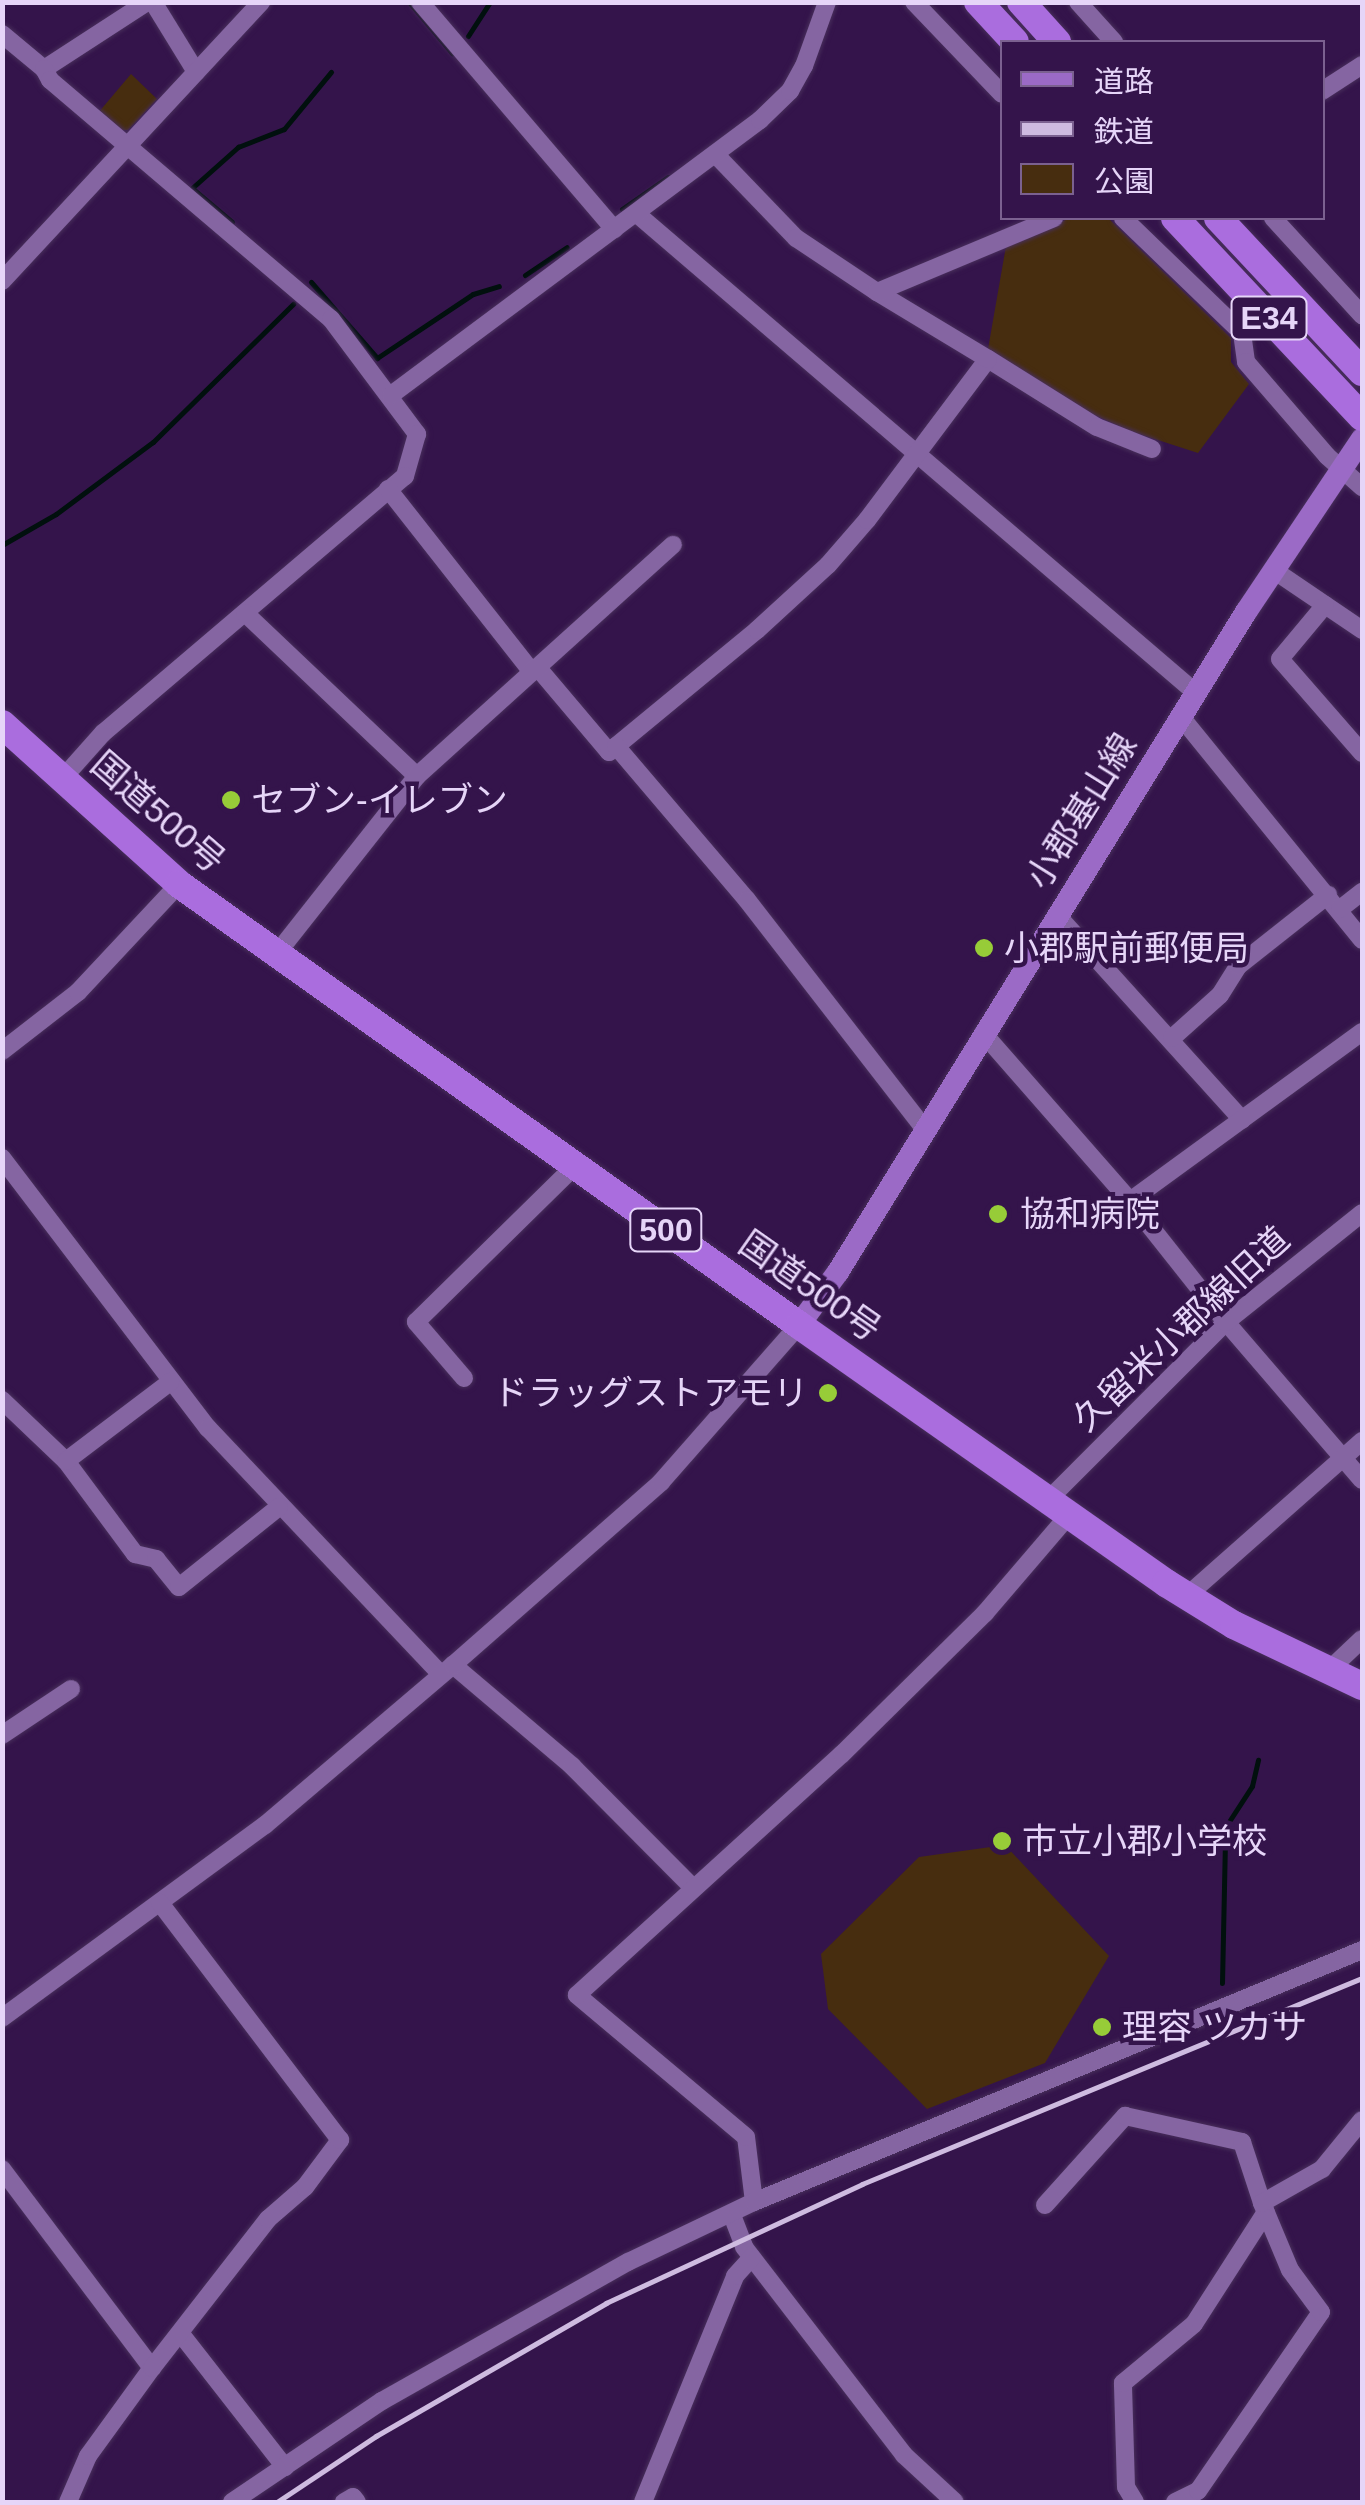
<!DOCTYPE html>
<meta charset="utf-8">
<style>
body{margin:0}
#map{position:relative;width:1365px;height:2505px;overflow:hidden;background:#34144b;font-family:Arial,"Noto Sans JP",sans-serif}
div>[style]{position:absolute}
.green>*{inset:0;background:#472d0f}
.stream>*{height:5px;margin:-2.5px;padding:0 2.5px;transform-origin:2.5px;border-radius:2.5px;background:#01100e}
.roads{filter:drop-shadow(0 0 2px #482f5b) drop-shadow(0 0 2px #482f5b)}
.minor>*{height:18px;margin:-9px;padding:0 9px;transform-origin:9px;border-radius:9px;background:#8565a2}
.major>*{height:22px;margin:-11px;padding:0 11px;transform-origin:11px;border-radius:11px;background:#9b6ac6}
.highway>*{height:28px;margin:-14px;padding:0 14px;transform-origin:14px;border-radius:14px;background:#aa6dde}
.rail>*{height:5px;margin:-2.5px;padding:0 2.5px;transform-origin:2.5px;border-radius:2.5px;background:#cebbe0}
.dots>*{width:28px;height:28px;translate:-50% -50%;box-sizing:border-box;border:5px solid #34144b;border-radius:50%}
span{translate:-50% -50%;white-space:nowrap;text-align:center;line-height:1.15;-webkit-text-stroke:9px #34144b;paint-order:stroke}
.shield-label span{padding:2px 8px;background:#34144b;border:2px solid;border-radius:8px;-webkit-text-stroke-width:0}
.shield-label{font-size:32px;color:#e6d5f8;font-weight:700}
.poi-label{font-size:35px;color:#e6d5f8}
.left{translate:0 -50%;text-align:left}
.right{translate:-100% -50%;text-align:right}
.street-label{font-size:35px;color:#e6d5f8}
.frame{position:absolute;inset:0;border:5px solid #e6d5f8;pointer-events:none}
.legend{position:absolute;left:1000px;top:40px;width:325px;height:180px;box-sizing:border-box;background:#34144b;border:2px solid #7b6190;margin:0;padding:12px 18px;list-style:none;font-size:30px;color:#e6d5f8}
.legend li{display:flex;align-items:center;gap:20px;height:50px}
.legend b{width:50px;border:2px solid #7b6190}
</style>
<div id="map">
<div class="green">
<i style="clip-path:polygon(131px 74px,157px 99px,128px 130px,116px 130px,98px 113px)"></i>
<i style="clip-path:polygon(1070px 218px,1108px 218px,1231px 338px,1231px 362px,1249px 384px,1198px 453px,1130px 431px,1088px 412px,988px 349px,1006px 246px)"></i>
<i style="clip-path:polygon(1005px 1845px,1109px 1956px,1045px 2063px,927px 2109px,828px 2009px,821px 1954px,919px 1857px)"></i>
</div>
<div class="stream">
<i style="left:409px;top:2px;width:67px;rotate:49.9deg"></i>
<i style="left:468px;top:36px;width:40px;rotate:-57.1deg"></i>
<i style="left:622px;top:209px;width:56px;rotate:-34.8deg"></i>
<i style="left:232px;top:222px;width:52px;rotate:-139.6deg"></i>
<i style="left:192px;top:188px;width:62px;rotate:-41.7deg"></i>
<i style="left:238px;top:147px;width:49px;rotate:-21.4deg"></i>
<i style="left:284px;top:129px;width:74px;rotate:-50.5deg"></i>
<i style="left:525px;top:275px;width:50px;rotate:-33.7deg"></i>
<i style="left:311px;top:282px;width:101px;rotate:49deg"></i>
<i style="left:377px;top:358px;width:115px;rotate:-33.7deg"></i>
<i style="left:473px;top:294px;width:27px;rotate:-17deg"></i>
<i style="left:2px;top:545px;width:62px;rotate:-29.9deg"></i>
<i style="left:56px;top:514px;width:121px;rotate:-36.6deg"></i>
<i style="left:153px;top:442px;width:197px;rotate:-44.6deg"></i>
<i style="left:1222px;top:1983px;width:144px;rotate:-88.8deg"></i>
<i style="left:1225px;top:1839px;width:16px;rotate:-79deg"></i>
<i style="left:1228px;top:1823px;width:44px;rotate:-57deg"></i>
<i style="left:1252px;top:1786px;width:27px;rotate:-77deg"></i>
</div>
<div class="roads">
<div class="minor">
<i style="left:153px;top:2px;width:82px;rotate:58.4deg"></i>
<i style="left:420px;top:2px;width:299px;rotate:49.5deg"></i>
<i style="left:914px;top:2px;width:127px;rotate:46.3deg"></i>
<i style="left:1078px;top:2px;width:54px;rotate:48deg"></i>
<i style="left:2px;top:34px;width:55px;rotate:39.8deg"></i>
<i style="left:44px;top:69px;width:123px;rotate:-33deg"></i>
<i style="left:44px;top:69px;width:13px;rotate:61deg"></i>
<i style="left:50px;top:80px;width:369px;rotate:40.4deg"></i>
<i style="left:331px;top:319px;width:144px;rotate:53.2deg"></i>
<i style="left:417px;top:434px;width:44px;rotate:105.9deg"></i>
<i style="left:405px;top:476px;width:397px;rotate:139.6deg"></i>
<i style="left:103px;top:733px;width:62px;rotate:131.7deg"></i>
<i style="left:1322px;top:91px;width:48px;rotate:-33deg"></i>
<i style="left:717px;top:156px;width:114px;rotate:46.1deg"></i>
<i style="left:796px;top:238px;width:97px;rotate:33.7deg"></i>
<i style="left:637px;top:214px;width:736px;rotate:40.59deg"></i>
<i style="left:1123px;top:218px;width:165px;rotate:44deg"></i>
<i style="left:1242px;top:333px;width:29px;rotate:82deg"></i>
<i style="left:1246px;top:362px;width:124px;rotate:49.2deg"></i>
<i style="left:1327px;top:456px;width:47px;rotate:41.5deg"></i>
<i style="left:1273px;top:218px;width:132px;rotate:47.5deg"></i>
<i style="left:2px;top:281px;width:381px;rotate:-47.1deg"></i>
<i style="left:988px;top:359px;width:128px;rotate:32deg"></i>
<i style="left:1097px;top:427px;width:59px;rotate:21.8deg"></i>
<i style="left:391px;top:395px;width:460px;rotate:-36.7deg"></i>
<i style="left:760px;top:120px;width:42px;rotate:-44deg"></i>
<i style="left:790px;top:91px;width:29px;rotate:-61deg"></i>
<i style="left:804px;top:66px;width:68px;rotate:-70.2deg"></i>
<i style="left:388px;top:489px;width:233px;rotate:51.8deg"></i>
<i style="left:1275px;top:571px;width:105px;rotate:34.1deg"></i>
<i style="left:1325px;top:605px;width:70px;rotate:129.8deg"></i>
<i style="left:1280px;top:659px;width:125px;rotate:48.9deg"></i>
<i style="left:245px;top:613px;width:237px;rotate:43.5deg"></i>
<i style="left:538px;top:668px;width:110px;rotate:49.8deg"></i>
<i style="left:609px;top:752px;width:192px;rotate:-39.5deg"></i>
<i style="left:757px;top:630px;width:96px;rotate:-42.5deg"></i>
<i style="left:828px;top:565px;width:60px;rotate:-49.1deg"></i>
<i style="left:867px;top:520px;width:201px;rotate:-53.1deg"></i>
<i style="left:988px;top:359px;width:130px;rotate:-148.9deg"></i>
<i style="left:877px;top:292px;width:192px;rotate:-22.7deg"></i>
<i style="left:1181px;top:717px;width:287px;rotate:50.9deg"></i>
<i style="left:616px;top:746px;width:202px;rotate:49.6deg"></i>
<i style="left:747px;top:900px;width:287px;rotate:52.2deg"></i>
<i style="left:1340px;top:909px;width:28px;rotate:-38deg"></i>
<i style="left:1057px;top:915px;width:276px;rotate:47.9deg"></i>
<i style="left:278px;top:952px;width:224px;rotate:-51.7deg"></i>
<i style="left:417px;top:776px;width:345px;rotate:-42.1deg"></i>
<i style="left:983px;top:1033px;width:223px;rotate:48.8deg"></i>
<i style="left:1130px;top:1201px;width:154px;rotate:51.6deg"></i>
<i style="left:1226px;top:1322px;width:208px;rotate:49.3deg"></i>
<i style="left:1172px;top:1038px;width:64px;rotate:-41.9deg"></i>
<i style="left:1220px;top:995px;width:34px;rotate:-58deg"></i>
<i style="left:1238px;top:966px;width:115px;rotate:-38.3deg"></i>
<i style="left:2px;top:1051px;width:96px;rotate:-37.8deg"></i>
<i style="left:78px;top:992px;width:148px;rotate:-46.9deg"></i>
<i style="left:2px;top:1158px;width:340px;rotate:52.7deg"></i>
<i style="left:208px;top:1428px;width:339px;rotate:46.6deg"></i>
<i style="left:1130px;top:1201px;width:287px;rotate:-36.1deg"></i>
<i style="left:464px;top:1378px;width:74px;rotate:-130.6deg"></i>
<i style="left:416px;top:1322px;width:224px;rotate:-44.5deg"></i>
<i style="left:2px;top:1400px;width:88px;rotate:43.6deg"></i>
<i style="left:66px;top:1461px;width:116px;rotate:53.4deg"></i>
<i style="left:135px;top:1554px;width:22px;rotate:13deg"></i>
<i style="left:156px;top:1559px;width:36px;rotate:51deg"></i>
<i style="left:179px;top:1587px;width:128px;rotate:-38.7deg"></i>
<i style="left:66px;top:1461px;width:131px;rotate:-37.2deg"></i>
<i style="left:1049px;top:1499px;width:250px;rotate:-45deg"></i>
<i style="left:1226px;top:1322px;width:174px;rotate:-38.7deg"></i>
<i style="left:1189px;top:1594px;width:231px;rotate:-41.5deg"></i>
<i style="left:453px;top:1665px;width:156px;rotate:40.3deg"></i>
<i style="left:572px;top:1766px;width:172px;rotate:45.2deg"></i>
<i style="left:1327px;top:1672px;width:48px;rotate:-43.3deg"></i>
<i style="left:2px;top:1735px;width:83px;rotate:-33.7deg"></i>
<i style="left:2px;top:2018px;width:326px;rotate:-36.3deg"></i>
<i style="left:265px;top:1825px;width:247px;rotate:-40.4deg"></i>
<i style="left:453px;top:1665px;width:277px;rotate:-41.3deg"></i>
<i style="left:661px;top:1482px;width:209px;rotate:-48.7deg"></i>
<i style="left:2px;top:2169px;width:249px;rotate:53deg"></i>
<i style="left:754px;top:2202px;width:65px;rotate:-97deg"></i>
<i style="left:746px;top:2137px;width:221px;rotate:-140deg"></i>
<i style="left:577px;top:1995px;width:358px;rotate:-42.3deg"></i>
<i style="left:842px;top:1754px;width:201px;rotate:-44.6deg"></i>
<i style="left:985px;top:1613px;width:130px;rotate:-49.4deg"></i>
<i style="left:1045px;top:2205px;width:120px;rotate:-48deg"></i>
<i style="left:1125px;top:2116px;width:120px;rotate:12.5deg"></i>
<i style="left:1242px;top:2142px;width:64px;rotate:71.8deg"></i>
<i style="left:732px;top:2215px;width:34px;rotate:69deg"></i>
<i style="left:744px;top:2247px;width:262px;rotate:52.4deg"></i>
<i style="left:904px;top:2455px;width:69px;rotate:42.7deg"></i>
<i style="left:181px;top:2334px;width:169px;rotate:52deg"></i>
<i style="left:68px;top:2502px;width:50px;rotate:-66.5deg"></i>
<i style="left:88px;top:2456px;width:109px;rotate:-54deg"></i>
<i style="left:152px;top:2368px;width:189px;rotate:-52.1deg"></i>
<i style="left:268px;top:2219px;width:49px;rotate:-40.9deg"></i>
<i style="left:305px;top:2187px;width:59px;rotate:-53.3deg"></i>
<i style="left:340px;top:2140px;width:298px;rotate:-127.2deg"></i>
<i style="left:232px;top:2502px;width:181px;rotate:-34deg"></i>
<i style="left:382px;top:2401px;width:283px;rotate:-29.5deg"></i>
<i style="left:628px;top:2262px;width:140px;rotate:-25.5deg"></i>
<i style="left:754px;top:2202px;width:658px;rotate:-22.51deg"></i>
<i style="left:344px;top:2502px;width:10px;rotate:-29deg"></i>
<i style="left:353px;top:2497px;width:6px;rotate:51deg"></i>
<i style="left:643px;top:2502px;width:244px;rotate:-67.8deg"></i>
<i style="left:735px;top:2276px;width:25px;rotate:-48deg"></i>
<i style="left:1135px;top:2502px;width:17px;rotate:-121deg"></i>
<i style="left:1126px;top:2487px;width:104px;rotate:-91.7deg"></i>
<i style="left:1123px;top:2383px;width:92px;rotate:-39.7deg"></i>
<i style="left:1194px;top:2324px;width:133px;rotate:-57.3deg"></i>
<i style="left:1175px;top:2502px;width:25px;rotate:-26deg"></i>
<i style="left:1198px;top:2491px;width:217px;rotate:-55.5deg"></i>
<i style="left:1321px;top:2312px;width:52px;rotate:-126.4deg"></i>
<i style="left:1290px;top:2270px;width:73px;rotate:-112.7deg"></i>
<i style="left:1262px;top:2203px;width:69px;rotate:-29.5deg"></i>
<i style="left:1322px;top:2169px;width:63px;rotate:-50.8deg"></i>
</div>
<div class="major">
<i style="left:799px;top:1325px;width:66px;rotate:-53.7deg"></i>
<i style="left:838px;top:1272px;width:776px;rotate:-58.28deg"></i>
<i style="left:1246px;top:612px;width:208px;rotate:-56.2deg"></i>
</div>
<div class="highway">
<i style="left:978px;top:2px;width:54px;rotate:47.2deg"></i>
<i style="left:1021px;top:2px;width:54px;rotate:48deg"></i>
<i style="left:1175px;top:218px;width:273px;rotate:46.8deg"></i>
<i style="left:1218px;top:218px;width:211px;rotate:46.9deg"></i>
<i style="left:2px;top:724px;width:239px;rotate:42.1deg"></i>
<i style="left:179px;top:884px;width:761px;rotate:35.42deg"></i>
<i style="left:799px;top:1325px;width:449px;rotate:35.1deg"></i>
<i style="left:1166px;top:1583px;width:80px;rotate:31.7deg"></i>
<i style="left:1234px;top:1625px;width:142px;rotate:25.5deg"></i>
</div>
</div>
<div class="rail">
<i style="left:277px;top:2502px;width:119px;rotate:-33.7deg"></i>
<i style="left:376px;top:2436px;width:266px;rotate:-30deg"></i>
<i style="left:606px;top:2303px;width:282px;rotate:-24.9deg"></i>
<i style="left:862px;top:2184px;width:541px;rotate:-22.39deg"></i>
</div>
<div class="dots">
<i style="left:231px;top:800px;background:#97cc38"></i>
<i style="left:984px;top:948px;background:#97cc38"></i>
<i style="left:998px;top:1214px;background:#97cc38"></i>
<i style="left:828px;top:1393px;background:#97cc38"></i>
<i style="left:1002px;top:1841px;background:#97cc38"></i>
<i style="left:1102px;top:2027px;background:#97cc38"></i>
</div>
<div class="shield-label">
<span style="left:1269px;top:318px">E34</span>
<span style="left:666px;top:1230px">500</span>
</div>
<div class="poi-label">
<span class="left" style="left:251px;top:800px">セブン-イレブン</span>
<span class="left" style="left:1004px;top:948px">小郡駅前郵便局</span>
<span class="left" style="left:1020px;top:1214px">協和病院</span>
<span class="right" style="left:808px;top:1393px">ドラッグストアモリ</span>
<span class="left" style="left:1022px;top:1841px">市立小郡小学校</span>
<span class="left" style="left:1122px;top:2027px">理容 ツカサ</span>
</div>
<div class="street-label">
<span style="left:1081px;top:811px;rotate:-58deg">小郡基山線</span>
<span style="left:158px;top:812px;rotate:41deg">国道500号</span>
<span style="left:810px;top:1286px;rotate:35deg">国道500号</span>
<span style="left:1181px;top:1329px;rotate:-43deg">久留米小郡線旧道</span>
</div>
<div class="frame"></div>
<ul class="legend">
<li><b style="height:12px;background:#9b6ac6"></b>道路</li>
<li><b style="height:12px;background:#cebbe0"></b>鉄道</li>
<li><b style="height:28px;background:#472d0f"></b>公園</li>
</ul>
</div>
